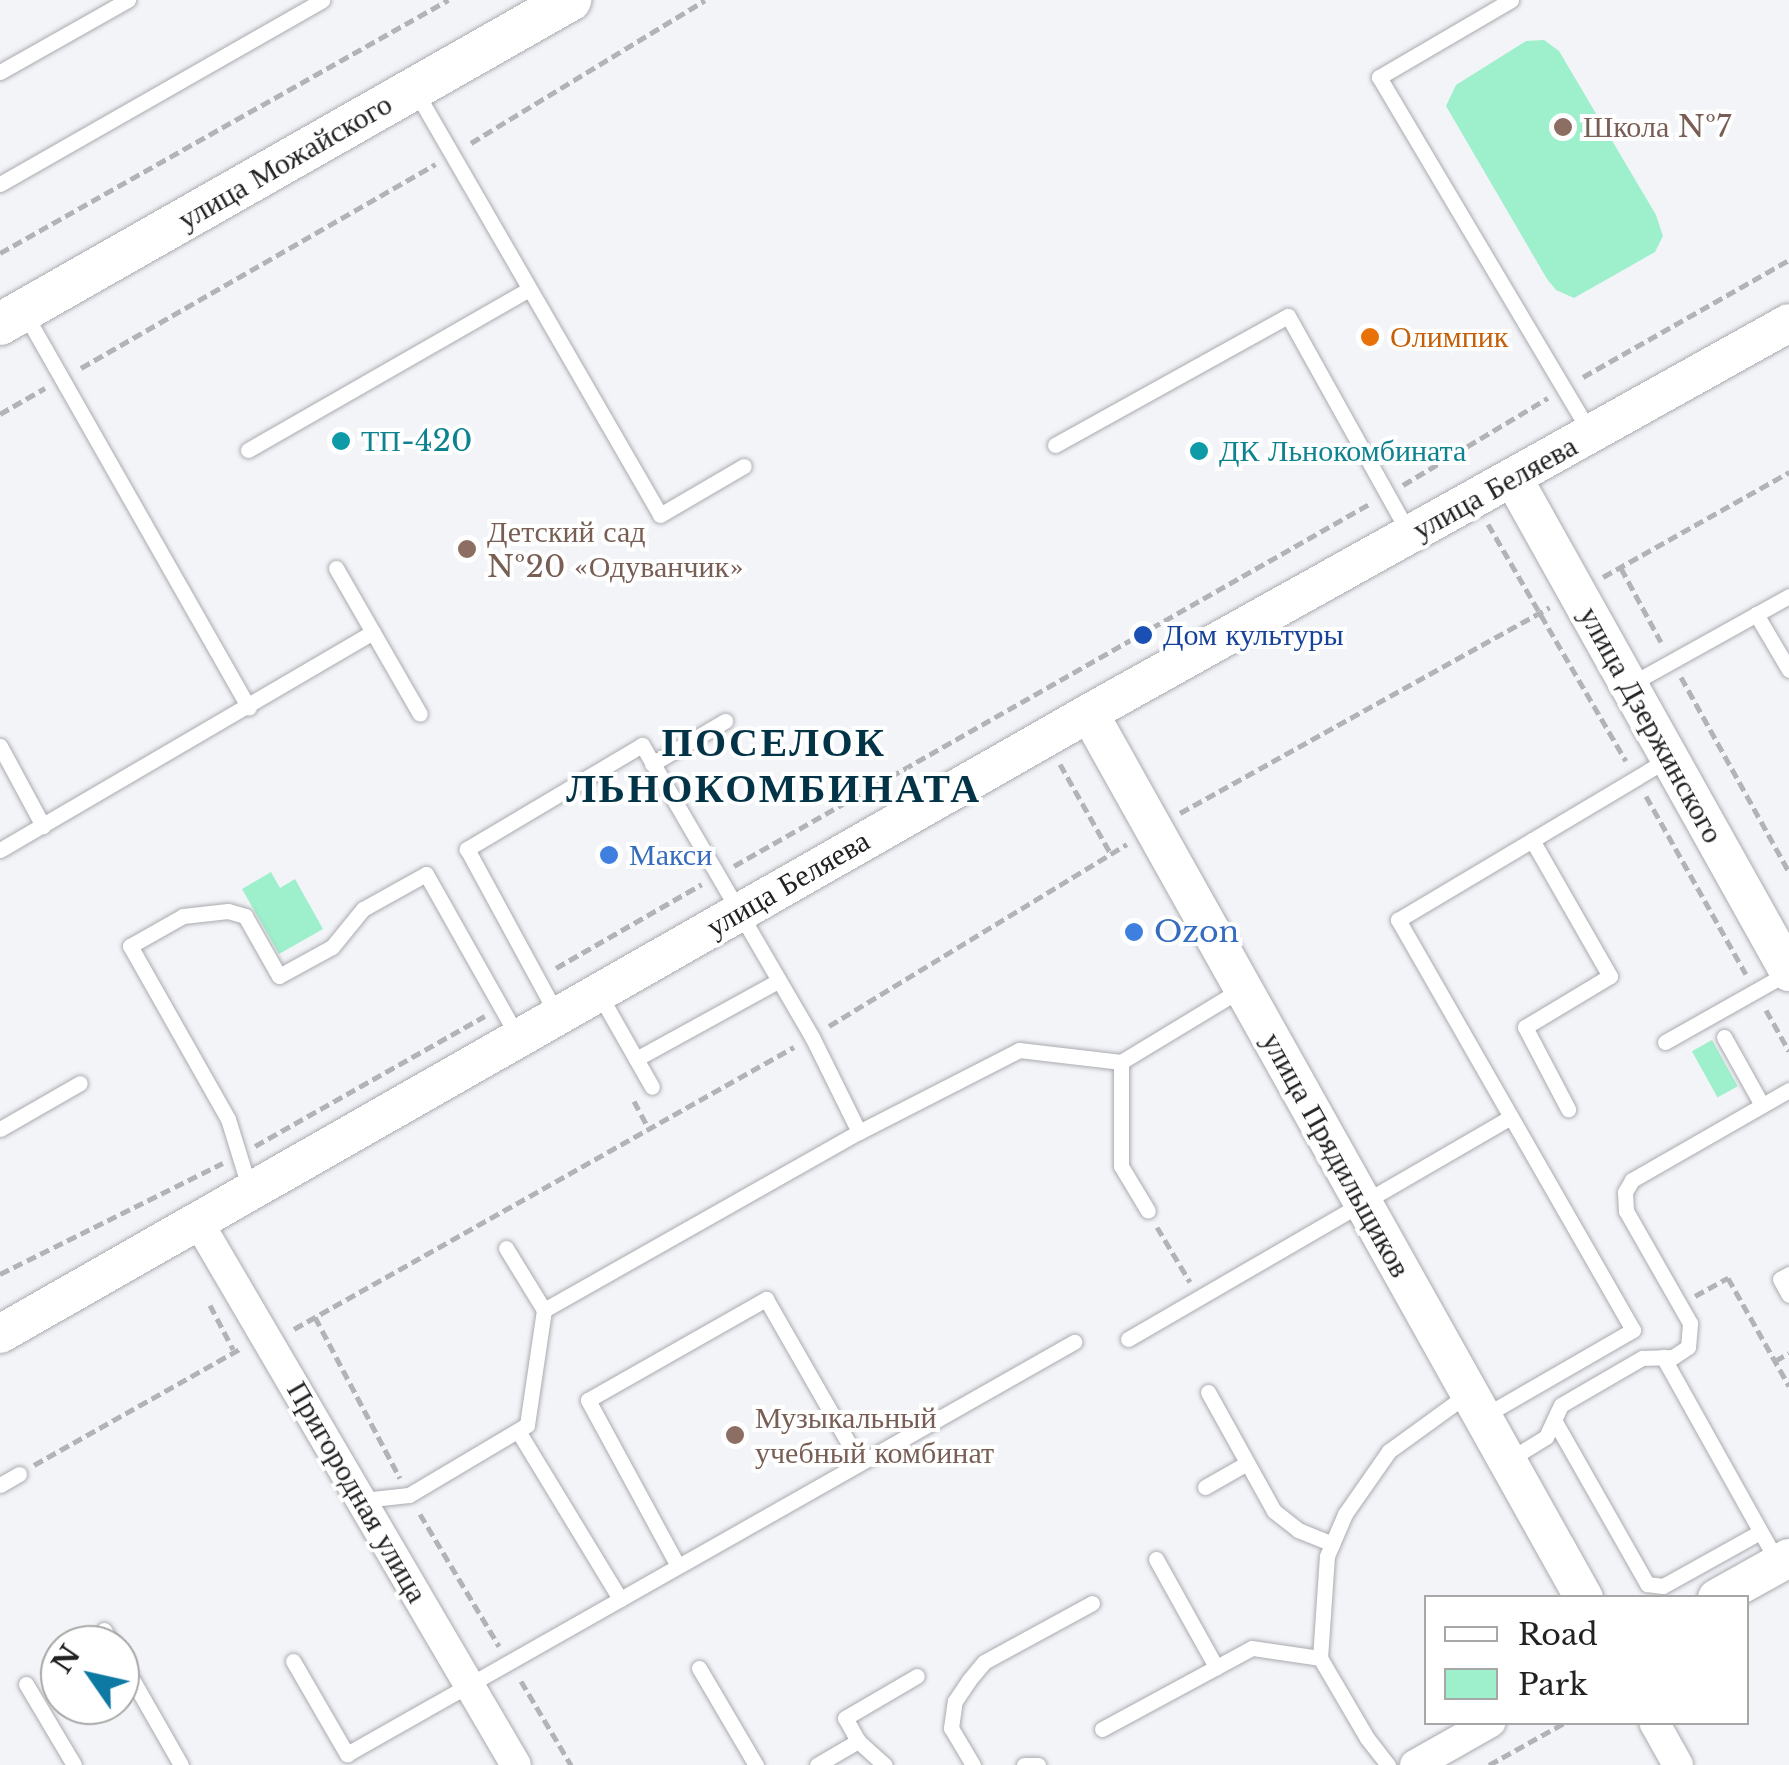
<!DOCTYPE html>
<meta charset="utf-8">
<style>
body{margin:0}
#map{position:relative;width:1789px;height:1765px;overflow:hidden;background:#f3f4f8;font-family:"Libre Baskerville",serif}
div>[style]{position:absolute}
.green>*{inset:0;background:#9eefcb;transform-origin:0 0}
.path>*{height:5px;margin-top:-2.5px;transform-origin:0;background:repeating-linear-gradient(90deg,#b2b3b6 0 10px,transparent 0 15px)}
.roads{filter:drop-shadow(0 0 2px #a9abaf) drop-shadow(0 0 2px #a9abaf)}
.service>*{height:15px;margin:-7.5px;padding:0 7.5px;transform-origin:7.5px;border-radius:7.5px;background:#fff}
.minor>*{height:30px;margin:-15px;padding:0 15px;transform-origin:15px;border-radius:15px;background:#fff}
.tertiary>*{height:38px;margin:-19px;padding:0 19px;transform-origin:19px;border-radius:19px;background:#fff}
.secondary>*{height:42px;margin:-21px;padding:0 21px;transform-origin:21px;border-radius:21px;background:#fff}
.dots>*{width:28px;height:28px;translate:-50% -50%;box-sizing:border-box;border:5px solid #fff;border-radius:50%}
span{translate:-50% -50%;white-space:nowrap;text-align:center;line-height:1.15;-webkit-text-stroke:8px #fff;paint-order:stroke}
.education-label{font-size:30px;color:#785e54}
.left{translate:0 -50%;text-align:left}
.street-label{font-size:30px;color:#222224}
.food-label{font-size:30px;color:#c56008}
.culture-label{font-size:30px;color:#0d838f}
.transit-label{font-size:30px;color:#164399}
.shop-label{font-size:30px;color:#366cbe}
.district-label{font-size:40px;color:#033347;font-weight:700;letter-spacing:2.5px}
.legend{position:absolute;left:1424px;top:1595px;width:325px;height:130px;box-sizing:border-box;background:#fff;border:2px solid #a7a7a7;margin:0;padding:12px 18px;list-style:none;font-size:30px;color:#222224}
.legend li{display:flex;align-items:center;gap:20px;height:50px}
.legend b{width:50px;border:2px solid #a7a7a7}
.north{position:absolute;left:40px;top:1625px;width:100px;height:100px;box-sizing:border-box;background:#fff;border:2px solid #a7a7a7;border-radius:50%;rotate:304deg;font-size:28px;font-weight:700;line-height:40px;text-align:center;color:#222224}
.north::after{content:'';display:block;margin:auto;width:35px;height:45px;background:#0e7aa4;clip-path:polygon(50% 0,100% 100%,50% 72%,0 100%)}
</style>
<div id="map">
<div class="green">
<i style="clip-path:polygon(1544px 40px,1559px 51px,1656px 215px,1663px 236px,1655px 252px,1574px 298px,1556px 290px,1547px 279px,1446px 106px,1456px 85px,1526px 41px)"></i>
<i style="clip-path:polygon(271px 872px,280px 888px,295px 879px,323px 929px,279px 954px,242px 889px)"></i>
<i style="left:1712px;top:1040px;width:53px;height:23px;rotate:61deg"></i>
</div>
<div class="path">
<i style="left:471px;top:143px;width:274px;rotate:-31.4deg"></i>
<i style="left:0;top:253px;width:515px;rotate:-29.45deg"></i>
<i style="left:81px;top:368px;width:409px;rotate:-29.9deg"></i>
<i style="left:1583px;top:377px;width:237px;rotate:-29.6deg"></i>
<i style="left:0;top:414px;width:52px;rotate:-30deg"></i>
<i style="left:1403px;top:485px;width:169px;rotate:-31deg"></i>
<i style="left:1488px;top:524px;width:274px;rotate:59.8deg"></i>
<i style="left:1621px;top:568px;width:84px;rotate:61.6deg"></i>
<i style="left:1603px;top:577px;width:214px;rotate:-29.4deg"></i>
<i style="left:1681px;top:677px;width:223px;rotate:61deg"></i>
<i style="left:1060px;top:764px;width:103px;rotate:60.5deg"></i>
<i style="left:1646px;top:796px;width:204px;rotate:60.7deg"></i>
<i style="left:1180px;top:813px;width:423px;rotate:-29.1deg"></i>
<i style="left:734px;top:866px;width:733px;rotate:-29.68deg"></i>
<i style="left:556px;top:968px;width:168px;rotate:-29.9deg"></i>
<i style="left:1766px;top:1010px;width:47px;rotate:60.7deg"></i>
<i style="left:829px;top:1026px;width:349px;rotate:-31.4deg"></i>
<i style="left:634px;top:1101px;width:32px;rotate:62deg"></i>
<i style="left:255px;top:1146px;width:264px;rotate:-29.5deg"></i>
<i style="left:1157px;top:1227px;width:64px;rotate:59deg"></i>
<i style="left:0;top:1274px;width:249px;rotate:-26.5deg"></i>
<i style="left:1695px;top:1296px;width:38px;rotate:-29deg"></i>
<i style="left:1728px;top:1278px;width:124px;rotate:60.5deg"></i>
<i style="left:210px;top:1305px;width:50px;rotate:62.4deg"></i>
<i style="left:315px;top:1317px;width:182px;rotate:62.2deg"></i>
<i style="left:294px;top:1329px;width:574px;rotate:-29.42deg"></i>
<i style="left:1775px;top:1361px;width:16px;rotate:-30deg"></i>
<i style="left:34px;top:1465px;width:239px;rotate:-29.4deg"></i>
<i style="left:420px;top:1514px;width:154px;rotate:59.1deg"></i>
<i style="left:521px;top:1681px;width:98px;rotate:59.2deg"></i>
<i style="left:1489px;top:1765px;width:88px;rotate:-29.2deg"></i>
</div>
<div class="roads">
<div class="service">
<i style="left:1511px;top:0;width:153px;rotate:149.7deg"></i>
<i style="left:1379px;top:77px;width:415px;rotate:59.3deg"></i>
<i style="left:0;top:72px;width:147px;rotate:-29.4deg"></i>
<i style="left:416px;top:92px;width:488px;rotate:60deg"></i>
<i style="left:660px;top:515px;width:97px;rotate:-30.3deg"></i>
<i style="left:0;top:184px;width:371px;rotate:-29.7deg"></i>
<i style="left:24px;top:312px;width:455px;rotate:60.4deg"></i>
<i style="left:1055px;top:445px;width:266px;rotate:-29deg"></i>
<i style="left:1288px;top:316px;width:251px;rotate:60.9deg"></i>
<i style="left:248px;top:450px;width:322px;rotate:-29.8deg"></i>
<i style="left:336px;top:568px;width:168px;rotate:60.1deg"></i>
<i style="left:1756px;top:614px;width:65px;rotate:59.5deg"></i>
<i style="left:1631px;top:684px;width:181px;rotate:-29.1deg"></i>
<i style="left:0;top:746px;width:91px;rotate:61.7deg"></i>
<i style="left:652px;top:764px;width:85px;rotate:-30.5deg"></i>
<i style="left:1532px;top:840px;width:157px;rotate:60.2deg"></i>
<i style="left:1610px;top:976px;width:99px;rotate:149deg"></i>
<i style="left:1525px;top:1027px;width:93px;rotate:62.3deg"></i>
<i style="left:0;top:850px;width:432px;rotate:-30.3deg"></i>
<i style="left:598px;top:992px;width:109px;rotate:60.4deg"></i>
<i style="left:1724px;top:1037px;width:78px;rotate:60.8deg"></i>
<i style="left:1665px;top:1042px;width:142px;rotate:-29.4deg"></i>
<i style="left:636px;top:1059px;width:162px;rotate:-28.8deg"></i>
<i style="left:1121px;top:1062px;width:104px;rotate:90deg"></i>
<i style="left:1121px;top:1166px;width:52px;rotate:59deg"></i>
<i style="left:0;top:1129px;width:92px;rotate:-29.9deg"></i>
<i style="left:859px;top:1132px;width:180px;rotate:-27.1deg"></i>
<i style="left:1019px;top:1050px;width:103px;rotate:6.7deg"></i>
<i style="left:1121px;top:1062px;width:143px;rotate:-31.2deg"></i>
<i style="left:250px;top:1190px;width:74px;rotate:-107.2deg"></i>
<i style="left:228px;top:1119px;width:199px;rotate:-119.5deg"></i>
<i style="left:130px;top:946px;width:61px;rotate:-29.5deg"></i>
<i style="left:183px;top:916px;width:45px;rotate:-6.3deg"></i>
<i style="left:228px;top:911px;width:18px;rotate:16deg"></i>
<i style="left:245px;top:916px;width:69px;rotate:60.5deg"></i>
<i style="left:279px;top:976px;width:60px;rotate:-28.7deg"></i>
<i style="left:332px;top:947px;width:49px;rotate:-50.8deg"></i>
<i style="left:363px;top:909px;width:72px;rotate:-29.1deg"></i>
<i style="left:426px;top:874px;width:187px;rotate:60.6deg"></i>
<i style="left:506px;top:1248px;width:73px;rotate:58.5deg"></i>
<i style="left:1789px;top:1274px;width:10px;rotate:151deg"></i>
<i style="left:1780px;top:1279px;width:18px;rotate:61deg"></i>
<i style="left:1128px;top:1339px;width:440px;rotate:-30.1deg"></i>
<i style="left:1663px;top:1357px;width:236px;rotate:60.8deg"></i>
<i style="left:1208px;top:1392px;width:136px;rotate:61deg"></i>
<i style="left:1274px;top:1511px;width:31px;rotate:38deg"></i>
<i style="left:1298px;top:1530px;width:37px;rotate:22deg"></i>
<i style="left:1484px;top:1416px;width:172px;rotate:-30deg"></i>
<i style="left:1633px;top:1330px;width:473px;rotate:-119.8deg"></i>
<i style="left:1398px;top:920px;width:317px;rotate:-30.8deg"></i>
<i style="left:1554px;top:1420px;width:189px;rotate:60.4deg"></i>
<i style="left:1647px;top:1584px;width:16px;rotate:7deg"></i>
<i style="left:1663px;top:1586px;width:111px;rotate:-29.1deg"></i>
<i style="left:518px;top:1431px;width:197px;rotate:58.7deg"></i>
<i style="left:1507px;top:1461px;width:46px;rotate:-31.6deg"></i>
<i style="left:1546px;top:1437px;width:35px;rotate:-65deg"></i>
<i style="left:1561px;top:1405px;width:94px;rotate:-30.1deg"></i>
<i style="left:1642px;top:1358px;width:31px;rotate:-2deg"></i>
<i style="left:1673px;top:1357px;width:18px;rotate:-34deg"></i>
<i style="left:1688px;top:1347px;width:24px;rotate:-85deg"></i>
<i style="left:1690px;top:1323px;width:129px;rotate:-119.7deg"></i>
<i style="left:1626px;top:1211px;width:19px;rotate:-93deg"></i>
<i style="left:1625px;top:1192px;width:14px;rotate:-60deg"></i>
<i style="left:1632px;top:1180px;width:181px;rotate:-29.8deg"></i>
<i style="left:0;top:1485px;width:22px;rotate:-30deg"></i>
<i style="left:1205px;top:1487px;width:48px;rotate:-29.7deg"></i>
<i style="left:363px;top:1500px;width:46px;rotate:-6.2deg"></i>
<i style="left:409px;top:1495px;width:137px;rotate:-30.7deg"></i>
<i style="left:527px;top:1425px;width:116px;rotate:-81.6deg"></i>
<i style="left:544px;top:1310px;width:362px;rotate:-29.5deg"></i>
<i style="left:859px;top:1132px;width:106px;rotate:-116.3deg"></i>
<i style="left:812px;top:1037px;width:338px;rotate:-120.2deg"></i>
<i style="left:642px;top:745px;width:204px;rotate:149.3deg"></i>
<i style="left:467px;top:849px;width:189px;rotate:61.5deg"></i>
<i style="left:1156px;top:1559px;width:124px;rotate:60.9deg"></i>
<i style="left:678px;top:1566px;width:189px;rotate:-118.5deg"></i>
<i style="left:588px;top:1400px;width:205px;rotate:-29.6deg"></i>
<i style="left:766px;top:1299px;width:189px;rotate:60.2deg"></i>
<i style="left:104px;top:1630px;width:17px;rotate:59deg"></i>
<i style="left:120px;top:1658px;width:123px;rotate:60.3deg"></i>
<i style="left:293px;top:1661px;width:108px;rotate:59.9deg"></i>
<i style="left:347px;top:1754px;width:836px;rotate:-29.54deg"></i>
<i style="left:699px;top:1668px;width:113px;rotate:59.6deg"></i>
<i style="left:26px;top:1684px;width:94px;rotate:59.3deg"></i>
<i style="left:1102px;top:1729px;width:170px;rotate:-28.4deg"></i>
<i style="left:1252px;top:1648px;width:69px;rotate:8.4deg"></i>
<i style="left:858px;top:1741px;width:36px;rotate:42deg"></i>
<i style="left:817px;top:1765px;width:48px;rotate:-30.3deg"></i>
<i style="left:858px;top:1741px;width:26px;rotate:-119deg"></i>
<i style="left:845px;top:1718px;width:83px;rotate:-30.3deg"></i>
<i style="left:973px;top:1765px;width:43px;rotate:-120.7deg"></i>
<i style="left:951px;top:1728px;width:27px;rotate:-82deg"></i>
<i style="left:955px;top:1701px;width:25px;rotate:-56deg"></i>
<i style="left:969px;top:1680px;width:23px;rotate:-50deg"></i>
<i style="left:984px;top:1662px;width:123px;rotate:-28.6deg"></i>
<i style="left:1024px;top:1765px;width:14px"></i>
<i style="left:1388px;top:1765px;width:34px;rotate:-128deg"></i>
<i style="left:1367px;top:1738px;width:93px;rotate:-120.4deg"></i>
<i style="left:1320px;top:1658px;width:102px;rotate:-86.1deg"></i>
<i style="left:1327px;top:1556px;width:46px;rotate:-66.8deg"></i>
<i style="left:1345px;top:1514px;width:77px;rotate:-55.1deg"></i>
<i style="left:1389px;top:1451px;width:99px;rotate:-35.9deg"></i>
</div>
<div class="minor">
<i style="left:197px;top:1220px;width:631px;rotate:59.66deg"></i>
<i style="left:1654px;top:1722px;width:49px;rotate:60.8deg"></i>
<i style="left:1415px;top:1765px;width:87px;rotate:-29.5deg"></i>
</div>
<div class="tertiary">
<i style="left:1513px;top:478px;width:566px;rotate:60.81deg"></i>
<i style="left:1089px;top:713px;width:1014px;rotate:60.78deg"></i>
<i style="left:0;top:1334px;width:1254px;rotate:-29.69deg"></i>
<i style="left:1089px;top:713px;width:801px;rotate:-29.12deg"></i>
<i style="left:1717px;top:1598px;width:82px;rotate:-29.1deg"></i>
</div>
<div class="secondary">
<i style="left:0;top:324px;width:656px;rotate:-29.61deg"></i>
</div>
</div>
<div class="dots">
<i style="left:1563px;top:127px;background:#8d6e63"></i>
<i style="left:1370px;top:337px;background:#e8710a"></i>
<i style="left:341px;top:441px;background:#0f9aa8"></i>
<i style="left:1199px;top:451px;background:#0f9aa8"></i>
<i style="left:467px;top:549px;background:#8d6e63"></i>
<i style="left:1143px;top:635px;background:#1a4fb4"></i>
<i style="left:609px;top:855px;background:#3f7fe0"></i>
<i style="left:1134px;top:932px;background:#3f7fe0"></i>
<i style="left:735px;top:1435px;background:#8d6e63"></i>
</div>
<div class="education-label">
<span class="left" style="left:1583px;top:127px">Школа №7</span>
<span class="left" style="left:487px;top:549px">Детский сад<br>№20 «Одуванчик»</span>
<span class="left" style="left:755px;top:1435px">Музыкальный<br>учебный комбинат</span>
</div>
<div class="street-label">
<span style="left:285px;top:162px;rotate:-30deg">улица Можайского</span>
<span style="left:1495px;top:488px;rotate:-29deg">улица Беляева</span>
<span style="left:1651px;top:725px;rotate:61deg">улица Дзержинского</span>
<span style="left:788px;top:884px;rotate:-30deg">улица Беляева</span>
<span style="left:1336px;top:1155px;rotate:61deg">улица Прядильщиков</span>
<span style="left:357px;top:1492px;rotate:60deg">Пригородная улица</span>
</div>
<div class="food-label">
<span class="left" style="left:1390px;top:337px">Олимпик</span>
</div>
<div class="culture-label">
<span class="left" style="left:361px;top:441px">ТП-420</span>
<span class="left" style="left:1219px;top:451px">ДК Льнокомбината</span>
</div>
<div class="transit-label">
<span class="left" style="left:1163px;top:635px">Дом культуры</span>
</div>
<div class="shop-label">
<span class="left" style="left:629px;top:855px">Макси</span>
<span class="left" style="left:1154px;top:932px">Ozon</span>
</div>
<div class="district-label">
<span style="left:774px;top:765px">ПОСЕЛОК<br>ЛЬНОКОМБИНАТА</span>
</div>
<ul class="legend">
<li><b style="height:12px;background:#fff"></b>Road</li>
<li><b style="height:28px;background:#9eefcb"></b>Park</li>
</ul>
<div class="north">N</div>
</div>
